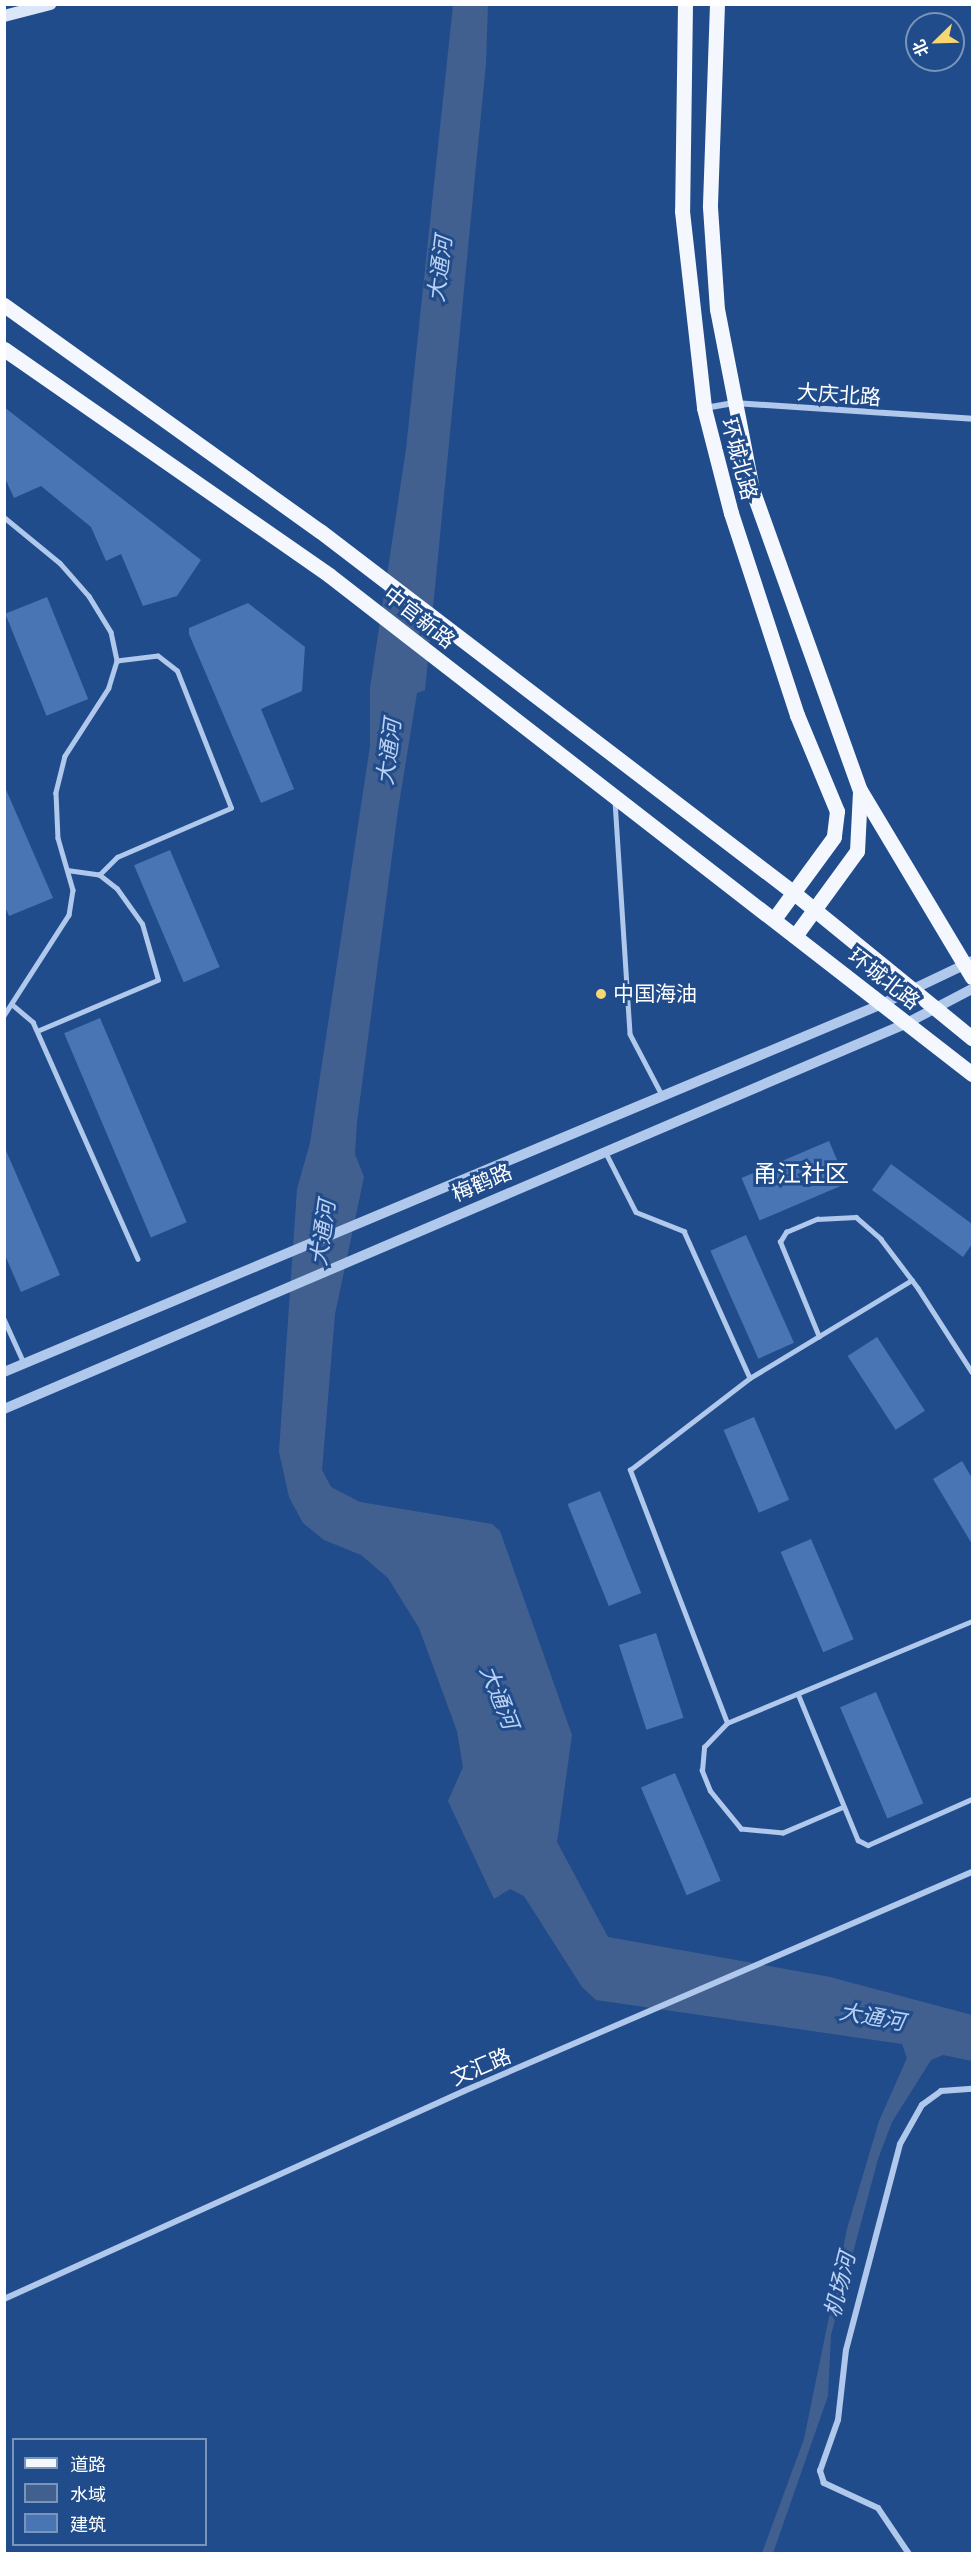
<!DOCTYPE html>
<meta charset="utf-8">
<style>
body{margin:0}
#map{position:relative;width:977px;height:2558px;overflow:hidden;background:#214c8c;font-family:"PT Sans Narrow","Noto Sans SC",sans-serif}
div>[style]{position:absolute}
.water>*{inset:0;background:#42608f}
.building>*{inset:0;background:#4a75b4;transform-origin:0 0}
.service>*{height:4.5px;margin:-2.25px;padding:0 2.25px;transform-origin:2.25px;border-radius:2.25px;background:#afc8eb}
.minor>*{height:6px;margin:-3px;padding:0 3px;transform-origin:3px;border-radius:3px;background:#afc8eb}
.tertiary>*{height:10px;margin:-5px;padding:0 5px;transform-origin:5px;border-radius:5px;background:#afc8eb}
.secondary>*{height:12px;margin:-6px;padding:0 6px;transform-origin:6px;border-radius:6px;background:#dbe7f9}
.primary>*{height:15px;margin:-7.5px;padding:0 7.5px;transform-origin:7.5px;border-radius:7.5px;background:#f4f8fe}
.dots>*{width:16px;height:16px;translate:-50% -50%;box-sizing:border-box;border:3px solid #214c8c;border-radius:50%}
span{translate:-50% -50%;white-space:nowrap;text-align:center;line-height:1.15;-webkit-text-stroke:6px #214c8c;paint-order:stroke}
.street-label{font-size:21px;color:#fff}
.poi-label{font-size:21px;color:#fff}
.left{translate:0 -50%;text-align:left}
.water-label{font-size:22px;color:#bbd2f3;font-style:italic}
.quarter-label{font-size:24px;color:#fff}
.frame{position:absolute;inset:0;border:6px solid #fff;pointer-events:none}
.legend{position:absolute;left:12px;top:2438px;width:195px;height:108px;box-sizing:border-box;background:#214c8c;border:2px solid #7a94ba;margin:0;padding:8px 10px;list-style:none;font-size:18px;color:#fff}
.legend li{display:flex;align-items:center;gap:12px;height:30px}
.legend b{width:30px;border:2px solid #7a94ba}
.north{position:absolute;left:905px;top:12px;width:60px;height:60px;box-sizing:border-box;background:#214c8c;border:2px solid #7a94ba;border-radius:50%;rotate:247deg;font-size:16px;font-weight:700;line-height:24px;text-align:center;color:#fff}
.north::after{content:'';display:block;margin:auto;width:21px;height:27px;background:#f8d670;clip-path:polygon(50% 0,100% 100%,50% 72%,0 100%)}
</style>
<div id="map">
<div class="water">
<i style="clip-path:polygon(453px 5px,488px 5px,486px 63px,425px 690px,417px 693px,398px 810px,357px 1122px,355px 1154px,364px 1177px,335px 1314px,322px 1470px,331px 1487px,360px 1502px,492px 1524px,500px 1531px,572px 1735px,557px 1842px,608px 1937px,830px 1977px,972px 2015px,972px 2061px,943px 2055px,931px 2060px,892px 2122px,878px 2159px,831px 2335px,828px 2396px,773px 2553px,762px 2553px,804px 2439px,847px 2229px,879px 2121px,907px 2058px,902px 2044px,596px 2000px,582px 1987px,524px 1896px,510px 1889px,494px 1899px,448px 1801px,463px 1767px,457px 1731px,419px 1628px,388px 1578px,361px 1555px,324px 1540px,303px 1523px,289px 1497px,279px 1452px,297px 1189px,310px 1143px,370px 746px,370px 688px,406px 449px)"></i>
</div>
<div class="building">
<i style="clip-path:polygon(4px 407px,201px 560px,177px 596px,143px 606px,121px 554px,106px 561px,91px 527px,41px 486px,14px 498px,4px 476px)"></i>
<i style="left:47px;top:597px;width:110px;height:45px;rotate:68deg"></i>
<i style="clip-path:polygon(248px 603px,305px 647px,302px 691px,261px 709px,294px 789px,261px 803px,189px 634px,189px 628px)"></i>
<i style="clip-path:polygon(4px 785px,53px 898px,9px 916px,4px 905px)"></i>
<i style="left:170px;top:850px;width:127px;height:39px;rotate:67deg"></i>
<i style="left:100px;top:1018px;width:222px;height:39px;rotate:67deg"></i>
<i style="left:829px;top:1141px;width:46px;height:95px;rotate:67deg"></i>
<i style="clip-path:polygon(4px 1146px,60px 1275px,21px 1292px,4px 1253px)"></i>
<i style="clip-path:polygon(891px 1164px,972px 1224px,972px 1244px,963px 1257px,872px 1190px)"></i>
<i style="left:746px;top:1235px;width:118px;height:39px;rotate:66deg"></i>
<i style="left:877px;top:1337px;width:88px;height:35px;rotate:57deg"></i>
<i style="left:754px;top:1417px;width:90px;height:33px;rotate:67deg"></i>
<i style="clip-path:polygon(962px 1461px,972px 1478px,972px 1544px,933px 1479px)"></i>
<i style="left:600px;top:1491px;width:110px;height:35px;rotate:68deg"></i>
<i style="left:811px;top:1539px;width:109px;height:33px;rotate:67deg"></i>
<i style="left:656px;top:1633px;width:89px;height:39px;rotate:72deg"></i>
<i style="left:876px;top:1692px;width:121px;height:39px;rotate:67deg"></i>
<i style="left:675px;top:1773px;width:117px;height:37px;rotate:67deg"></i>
</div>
<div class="service">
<i style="left:4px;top:517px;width:72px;rotate:39.4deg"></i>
<i style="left:60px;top:563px;width:44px;rotate:48.7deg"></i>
<i style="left:89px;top:596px;width:42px;rotate:58.6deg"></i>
<i style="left:111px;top:632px;width:30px;rotate:78deg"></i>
<i style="left:117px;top:661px;width:28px;rotate:107deg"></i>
<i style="left:109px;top:688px;width:81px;rotate:122.9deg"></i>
<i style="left:65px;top:756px;width:38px;rotate:104deg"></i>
<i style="left:56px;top:793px;width:45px;rotate:87.5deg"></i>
<i style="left:58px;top:838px;width:54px;rotate:73.9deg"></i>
<i style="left:73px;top:890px;width:25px;rotate:99deg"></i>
<i style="left:69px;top:915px;width:120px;rotate:122.8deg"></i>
<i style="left:615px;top:801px;width:233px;rotate:86.3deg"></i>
<i style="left:630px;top:1034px;width:69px;rotate:62.3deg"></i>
<i style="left:99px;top:875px;width:25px;rotate:-45deg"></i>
<i style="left:117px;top:857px;width:124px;rotate:-23.3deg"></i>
<i style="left:231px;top:808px;width:147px;rotate:-111.5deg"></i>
<i style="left:177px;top:671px;width:24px;rotate:-142deg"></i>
<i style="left:158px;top:656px;width:41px;rotate:173deg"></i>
<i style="left:14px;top:1006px;width:25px;rotate:40deg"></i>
<i style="left:33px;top:1022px;width:259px;rotate:66.1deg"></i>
<i style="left:37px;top:1031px;width:131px;rotate:-22.9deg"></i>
<i style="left:158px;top:980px;width:58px;rotate:-105.9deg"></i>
<i style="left:142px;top:924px;width:43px;rotate:-125.5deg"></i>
<i style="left:117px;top:889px;width:23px;rotate:-142deg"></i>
<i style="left:99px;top:875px;width:30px;rotate:-172deg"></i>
<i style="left:605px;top:1151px;width:68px;rotate:63.1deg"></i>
<i style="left:636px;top:1212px;width:52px;rotate:21.6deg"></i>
<i style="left:684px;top:1231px;width:161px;rotate:65.8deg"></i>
<i style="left:4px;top:1319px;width:48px;rotate:65.6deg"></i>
<i style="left:819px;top:1337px;width:103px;rotate:-112.3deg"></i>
<i style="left:780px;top:1242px;width:12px;rotate:-59deg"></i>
<i style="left:786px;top:1232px;width:34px;rotate:-23deg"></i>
<i style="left:817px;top:1219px;width:39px;rotate:-3deg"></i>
<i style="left:856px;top:1217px;width:33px;rotate:41deg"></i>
<i style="left:881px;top:1239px;width:61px;rotate:52.9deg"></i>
<i style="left:918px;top:1288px;width:100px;rotate:57.3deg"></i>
<i style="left:799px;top:1696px;width:156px;rotate:67.7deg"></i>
<i style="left:858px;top:1840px;width:11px;rotate:27deg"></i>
<i style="left:868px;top:1845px;width:114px;rotate:-23.9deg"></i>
<i style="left:727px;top:1723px;width:271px;rotate:-111deg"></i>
<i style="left:630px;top:1470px;width:151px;rotate:-37.5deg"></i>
<i style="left:750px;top:1378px;width:189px;rotate:-31.2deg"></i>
<i style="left:844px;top:1807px;width:66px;rotate:156.9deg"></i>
<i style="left:783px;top:1833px;width:42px;rotate:-174.6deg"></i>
<i style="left:741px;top:1829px;width:49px;rotate:-129.2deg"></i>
<i style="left:710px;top:1791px;width:22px;rotate:-112deg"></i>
<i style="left:702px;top:1771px;width:24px;rotate:-85deg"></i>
<i style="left:704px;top:1747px;width:33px;rotate:-46deg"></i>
<i style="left:727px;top:1723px;width:265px;rotate:-22.6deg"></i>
</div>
<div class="minor">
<i style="left:705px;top:408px;width:29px;rotate:-10deg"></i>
<i style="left:734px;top:403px;width:239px;rotate:3.8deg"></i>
<i style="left:4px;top:2299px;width:505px;rotate:-24.33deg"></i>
<i style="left:464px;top:2091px;width:553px;rotate:-23.32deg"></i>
<i style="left:909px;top:2554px;width:55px;rotate:-124deg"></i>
<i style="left:878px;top:2508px;width:60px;rotate:-155.2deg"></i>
<i style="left:824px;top:2483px;width:13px;rotate:-108deg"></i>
<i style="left:820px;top:2471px;width:54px;rotate:-70.6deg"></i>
<i style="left:838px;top:2420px;width:70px;rotate:-83.5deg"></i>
<i style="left:846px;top:2350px;width:213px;rotate:-75.3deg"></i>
<i style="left:900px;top:2144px;width:45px;rotate:-60.6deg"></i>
<i style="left:922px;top:2105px;width:24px;rotate:-36deg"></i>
<i style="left:941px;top:2091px;width:31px;rotate:-4deg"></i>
</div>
<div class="tertiary">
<i style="left:4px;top:1372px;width:952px;rotate:-22.74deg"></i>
<i style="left:882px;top:1004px;width:100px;rotate:-25.5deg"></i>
<i style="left:4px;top:1409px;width:982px;rotate:-23.14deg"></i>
<i style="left:907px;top:1023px;width:73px;rotate:-27.6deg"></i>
</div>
<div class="secondary">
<i style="left:4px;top:16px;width:48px;rotate:-14.6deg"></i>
</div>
<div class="primary">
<i style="left:685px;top:4px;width:207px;rotate:90.8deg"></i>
<i style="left:682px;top:211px;width:198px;rotate:83.6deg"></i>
<i style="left:704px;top:408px;width:108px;rotate:75.6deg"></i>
<i style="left:731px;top:513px;width:213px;rotate:71.9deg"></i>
<i style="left:797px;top:715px;width:104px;rotate:67.4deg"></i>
<i style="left:837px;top:811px;width:26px;rotate:97deg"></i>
<i style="left:834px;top:837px;width:102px;rotate:126.2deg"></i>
<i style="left:717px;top:4px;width:203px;rotate:92deg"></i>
<i style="left:710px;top:207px;width:102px;rotate:86.1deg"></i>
<i style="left:717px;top:309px;width:183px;rotate:79deg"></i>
<i style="left:752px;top:489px;width:320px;rotate:70.3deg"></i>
<i style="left:860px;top:790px;width:218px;rotate:59.1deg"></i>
<i style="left:4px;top:305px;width:388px;rotate:35.6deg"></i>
<i style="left:320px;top:531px;width:596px;rotate:37.37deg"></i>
<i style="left:794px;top:893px;width:230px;rotate:39.2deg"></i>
<i style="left:4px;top:349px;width:396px;rotate:34.8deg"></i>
<i style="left:329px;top:575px;width:814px;rotate:37.81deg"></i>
<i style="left:795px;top:936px;width:105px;rotate:-53.9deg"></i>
<i style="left:857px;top:851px;width:59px;rotate:-87.1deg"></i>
</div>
<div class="dots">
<i style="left:601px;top:994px;background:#f8d670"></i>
</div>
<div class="street-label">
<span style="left:839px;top:395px;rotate:4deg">大庆北路</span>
<span style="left:739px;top:459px;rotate:75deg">环城北路</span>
<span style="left:419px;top:618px;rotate:38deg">中官新路</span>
<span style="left:884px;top:979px;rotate:38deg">环城北路</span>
<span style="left:482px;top:1183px;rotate:-23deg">梅鹤路</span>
<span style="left:481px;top:2067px;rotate:-23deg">文汇路</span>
</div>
<div class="poi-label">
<span class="left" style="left:613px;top:994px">中国海油</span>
</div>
<div class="water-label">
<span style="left:440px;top:269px;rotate:-83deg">大通河</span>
<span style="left:389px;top:752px;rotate:-83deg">大通河</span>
<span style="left:323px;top:1233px;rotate:-82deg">大通河</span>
<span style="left:499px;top:1697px;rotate:68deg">大通河</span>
<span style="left:872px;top:2017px;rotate:10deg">大通河</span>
<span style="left:840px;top:2285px;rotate:-76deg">机场河</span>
</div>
<div class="quarter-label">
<span style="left:801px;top:1174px">甬江社区</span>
</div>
<div class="frame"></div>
<ul class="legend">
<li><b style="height:8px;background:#f4f8fe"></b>道路</li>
<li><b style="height:16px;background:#42608f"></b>水域</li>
<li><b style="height:16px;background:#4a75b4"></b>建筑</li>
</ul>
<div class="north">北</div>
</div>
